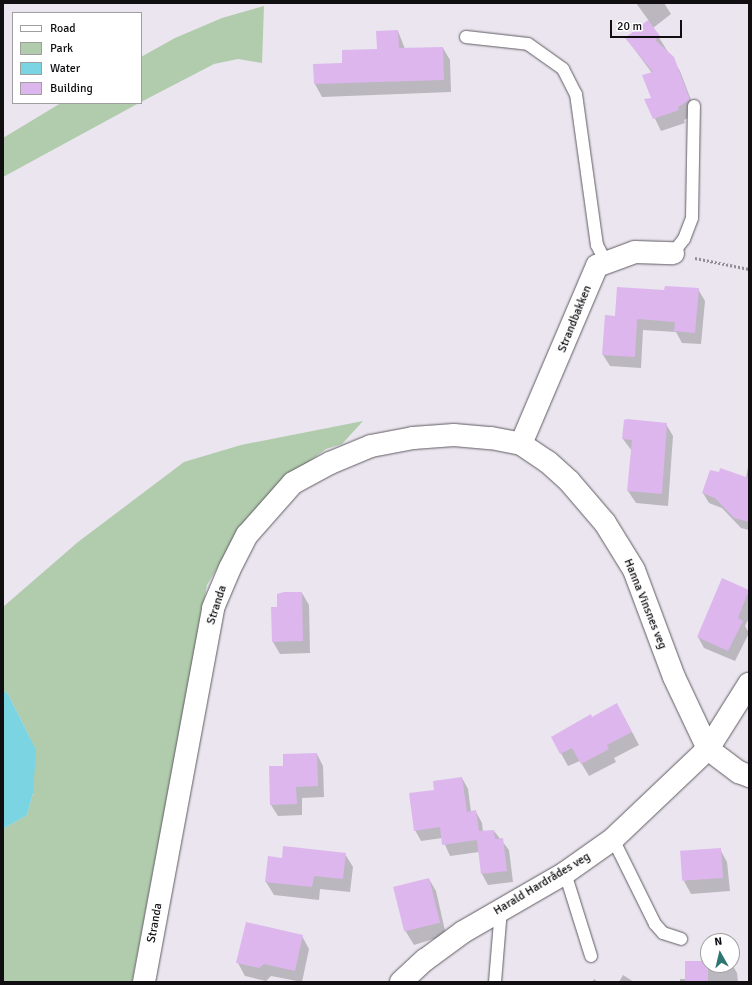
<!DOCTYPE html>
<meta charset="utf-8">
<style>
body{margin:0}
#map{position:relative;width:752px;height:985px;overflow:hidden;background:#eae5ee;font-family:Signika,sans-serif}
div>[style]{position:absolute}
.green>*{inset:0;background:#b0ccac}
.water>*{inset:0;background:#7bd4e2}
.shadow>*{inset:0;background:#0003}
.building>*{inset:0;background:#ddb6ee;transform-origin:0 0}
.path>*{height:2.5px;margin-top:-1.25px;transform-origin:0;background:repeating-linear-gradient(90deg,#928e95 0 2px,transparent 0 4px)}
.roads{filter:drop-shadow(0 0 1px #605b63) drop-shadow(0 0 1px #605b63)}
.lane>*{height:12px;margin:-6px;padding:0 6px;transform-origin:6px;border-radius:6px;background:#fff}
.street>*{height:22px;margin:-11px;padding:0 11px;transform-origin:11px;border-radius:11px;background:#fff}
span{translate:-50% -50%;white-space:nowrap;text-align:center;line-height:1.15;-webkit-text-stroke:3px #fff;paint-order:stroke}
.street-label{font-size:12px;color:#100e11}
.frame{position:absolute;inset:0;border:4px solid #100e11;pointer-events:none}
.legend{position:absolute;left:12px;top:12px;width:130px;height:92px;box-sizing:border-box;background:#fff;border:1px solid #9f9fa0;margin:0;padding:5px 7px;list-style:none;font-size:12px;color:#100e11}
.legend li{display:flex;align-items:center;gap:8px;height:20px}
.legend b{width:20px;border:1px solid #9f9fa0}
.north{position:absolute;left:700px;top:933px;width:40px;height:40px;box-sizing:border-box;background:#fff;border:1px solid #9f9fa0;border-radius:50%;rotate:352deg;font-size:11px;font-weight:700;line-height:16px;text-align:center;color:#100e11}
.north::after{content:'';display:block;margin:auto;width:14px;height:18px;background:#2d7672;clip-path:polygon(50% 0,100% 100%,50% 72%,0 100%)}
.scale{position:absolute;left:610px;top:20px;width:72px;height:18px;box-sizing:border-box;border:2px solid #100e11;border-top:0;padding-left:5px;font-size:12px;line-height:14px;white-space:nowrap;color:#100e11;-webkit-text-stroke:3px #fff;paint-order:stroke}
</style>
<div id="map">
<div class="green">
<i style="clip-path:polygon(264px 6px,262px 63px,238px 59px,214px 64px,141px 102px,141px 57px,175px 38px,222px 18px)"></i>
<i style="clip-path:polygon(61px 103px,139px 103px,3px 177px,3px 138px)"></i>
<i style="clip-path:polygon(363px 421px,342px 444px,326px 449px,280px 483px,247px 518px,207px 585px,132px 982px,3px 982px,3px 829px,27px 815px,33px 793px,33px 773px,30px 738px,8px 694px,3px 690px,3px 607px,78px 542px,184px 462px,241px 445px)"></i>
</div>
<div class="water">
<i style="clip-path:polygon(3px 690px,8px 694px,36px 750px,33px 793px,27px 815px,3px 829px)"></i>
</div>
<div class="shadow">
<i style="clip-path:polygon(636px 3px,664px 3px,671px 14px,653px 28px,680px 71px,696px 113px,684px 120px,685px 123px,661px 131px,646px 100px,652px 98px,652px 73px,626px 38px,649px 21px)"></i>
<i style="clip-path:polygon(398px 31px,405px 49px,443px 48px,450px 60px,451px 92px,322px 97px,315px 84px,314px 65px,343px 64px,378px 50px)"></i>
<i style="clip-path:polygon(698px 289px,705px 301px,701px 344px,682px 343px,676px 332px,643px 330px,641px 368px,610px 366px,603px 355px,616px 317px,665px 291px)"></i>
<i style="clip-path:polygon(666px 424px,673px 436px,668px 506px,636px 503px,628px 491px,632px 451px,623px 439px)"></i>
<i style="clip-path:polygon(749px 462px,749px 530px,741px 528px,722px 508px,709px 503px,703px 493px,746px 478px)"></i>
<i style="clip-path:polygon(723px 579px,749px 591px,749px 618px,745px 626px,749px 633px,735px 661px,704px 648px,698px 637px)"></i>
<i style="clip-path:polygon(302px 593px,309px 605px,310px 653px,280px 654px,273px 642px,278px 608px)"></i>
<i style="clip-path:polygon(624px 717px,639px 745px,614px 758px,616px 762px,589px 776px,580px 761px,568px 766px,552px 737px,592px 718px)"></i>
<i style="clip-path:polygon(317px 754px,323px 766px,324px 797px,302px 798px,302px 815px,278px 816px,271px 805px,284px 767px)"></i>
<i style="clip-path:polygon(462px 778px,468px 789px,471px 812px,476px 812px,482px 823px,483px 832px,494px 831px,509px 850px,513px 882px,488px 885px,482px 874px,479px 852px,450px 856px,442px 838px,421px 841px,415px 830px,436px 790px)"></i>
<i style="clip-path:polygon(720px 849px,727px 862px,730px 891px,691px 894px,684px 881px)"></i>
<i style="clip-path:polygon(345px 854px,353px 867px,350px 892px,320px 889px,319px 900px,274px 895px,266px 882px,269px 857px,283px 859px)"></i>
<i style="clip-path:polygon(429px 879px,436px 891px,446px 935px,414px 945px,406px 932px,394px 888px)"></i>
<i style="clip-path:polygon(302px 936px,309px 949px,302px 982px,271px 976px,266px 981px,245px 976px,238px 963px)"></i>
<i style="clip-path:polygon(708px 962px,708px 965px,732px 964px,737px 973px,738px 982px,680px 982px,680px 979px,687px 979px)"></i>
<i style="clip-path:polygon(623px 975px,634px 982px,619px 982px)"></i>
<i style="clip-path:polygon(594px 979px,598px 982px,592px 982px)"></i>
</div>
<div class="building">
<i style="clip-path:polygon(648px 20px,660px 36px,655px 40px,674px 57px,690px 100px,678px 107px,679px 110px,653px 119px,644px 99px,651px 98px,642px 75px,653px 72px,625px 38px)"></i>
<i style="clip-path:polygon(398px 30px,399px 48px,443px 47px,444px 80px,314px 84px,313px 64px,342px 63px,342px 50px,377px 49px,376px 31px)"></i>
<i style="clip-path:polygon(665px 286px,699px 288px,695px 333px,674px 331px,675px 322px,637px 319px,635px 357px,602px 355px,605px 315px,615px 316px,617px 287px,664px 290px)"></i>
<i style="clip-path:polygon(627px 419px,667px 423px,662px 494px,627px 491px,632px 440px,622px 439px,624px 420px)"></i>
<i style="clip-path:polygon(720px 468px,749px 478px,749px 522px,734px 518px,715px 498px,702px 493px,710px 470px,719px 472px)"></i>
<i style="clip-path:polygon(722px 578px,749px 590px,738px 618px,743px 621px,728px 651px,697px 637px)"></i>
<i style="clip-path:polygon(284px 592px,302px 592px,303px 641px,272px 642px,271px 607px,277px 607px,277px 594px)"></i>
<i style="clip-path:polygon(617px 703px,632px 732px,607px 745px,609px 749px,581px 764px,572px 748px,560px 754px,551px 737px,591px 714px,592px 717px)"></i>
<i style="clip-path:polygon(317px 753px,318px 786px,296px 787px,297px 804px,270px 805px,269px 766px,283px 766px,283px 754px)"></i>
<i style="clip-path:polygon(462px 777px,467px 812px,476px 810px,479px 831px,494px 830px,495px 839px,503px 838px,507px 871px,481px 874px,477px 840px,442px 845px,440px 827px,414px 831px,409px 793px,434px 790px,433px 781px)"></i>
<i style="clip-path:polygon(283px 846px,346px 853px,343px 879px,314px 876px,312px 887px,265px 882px,268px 856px,282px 858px)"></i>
<i style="left:721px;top:848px;width:30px;height:41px;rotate:86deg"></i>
<i style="left:429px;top:878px;width:46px;height:37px;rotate:76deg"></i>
<i style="clip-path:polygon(246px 922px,303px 935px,295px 971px,264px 964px,259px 968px,236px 963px)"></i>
<i style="left:708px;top:961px;width:21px;height:23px;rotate:90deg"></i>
</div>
<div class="path">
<i style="left:695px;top:258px;width:55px;rotate:11.5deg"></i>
</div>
<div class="roads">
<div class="lane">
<i style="left:466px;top:37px;width:62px;rotate:6.4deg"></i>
<i style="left:528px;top:44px;width:43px;rotate:35.5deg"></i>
<i style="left:563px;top:69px;width:28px;rotate:63deg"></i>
<i style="left:576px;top:94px;width:152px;rotate:82.1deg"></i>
<i style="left:597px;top:245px;width:18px;rotate:63deg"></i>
<i style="left:673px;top:253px;width:18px;rotate:-52deg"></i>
<i style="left:684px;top:239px;width:22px;rotate:-69deg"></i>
<i style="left:692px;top:218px;width:112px;rotate:-89deg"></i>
<i style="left:613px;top:839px;width:95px;rotate:63.7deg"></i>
<i style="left:655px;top:924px;width:12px;rotate:48deg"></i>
<i style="left:663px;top:933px;width:19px;rotate:18deg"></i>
<i style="left:565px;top:873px;width:87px;rotate:72.6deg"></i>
<i style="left:495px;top:982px;width:73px;rotate:-85.3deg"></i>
</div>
<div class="street">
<i style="left:521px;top:444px;width:194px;rotate:-66.9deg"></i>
<i style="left:597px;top:266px;width:40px;rotate:-20.2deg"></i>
<i style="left:635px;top:252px;width:38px;rotate:2deg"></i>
<i style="left:144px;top:982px;width:380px;rotate:-79.5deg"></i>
<i style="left:213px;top:608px;width:43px;rotate:-67deg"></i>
<i style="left:230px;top:568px;width:37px;rotate:-63deg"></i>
<i style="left:247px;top:535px;width:69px;rotate:-48.5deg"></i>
<i style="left:293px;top:483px;width:42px;rotate:-28.4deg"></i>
<i style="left:330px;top:463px;width:44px;rotate:-22.5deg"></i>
<i style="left:371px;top:446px;width:43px;rotate:-10.8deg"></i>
<i style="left:413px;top:438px;width:41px;rotate:-4.2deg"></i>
<i style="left:454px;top:435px;width:37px;rotate:5deg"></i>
<i style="left:491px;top:438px;width:31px;rotate:11deg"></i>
<i style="left:521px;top:444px;width:32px;rotate:34deg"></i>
<i style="left:548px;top:462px;width:28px;rotate:42deg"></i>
<i style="left:569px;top:481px;width:55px;rotate:49.4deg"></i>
<i style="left:605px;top:523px;width:55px;rotate:58.3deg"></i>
<i style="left:634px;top:570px;width:114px;rotate:69.5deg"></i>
<i style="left:674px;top:677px;width:80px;rotate:64.7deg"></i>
<i style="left:708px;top:749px;width:39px;rotate:37deg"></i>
<i style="left:739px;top:772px;width:11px;rotate:22deg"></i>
<i style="left:401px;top:982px;width:33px;rotate:-43deg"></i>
<i style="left:425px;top:960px;width:47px;rotate:-36.4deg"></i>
<i style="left:463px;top:932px;width:118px;rotate:-30deg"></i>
<i style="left:565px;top:873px;width:59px;rotate:-35.3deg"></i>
<i style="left:613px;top:839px;width:131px;rotate:-43.5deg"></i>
<i style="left:708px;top:749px;width:77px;rotate:-57.8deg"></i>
</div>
</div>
<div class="street-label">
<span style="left:575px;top:319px;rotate:-68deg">Strandbakken</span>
<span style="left:645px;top:604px;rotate:68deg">Hanna Vinsnes veg</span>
<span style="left:217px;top:605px;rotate:-72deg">Stranda</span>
<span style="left:542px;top:884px;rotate:-31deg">Harald Hardrådes veg</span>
<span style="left:155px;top:923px;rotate:-80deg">Stranda</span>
</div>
<div class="frame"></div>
<ul class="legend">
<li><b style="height:5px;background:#fff"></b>Road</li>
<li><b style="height:11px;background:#b0ccac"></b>Park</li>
<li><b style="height:11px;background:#7bd4e2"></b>Water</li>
<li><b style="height:11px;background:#ddb6ee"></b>Building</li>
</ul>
<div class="north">N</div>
<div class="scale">20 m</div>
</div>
